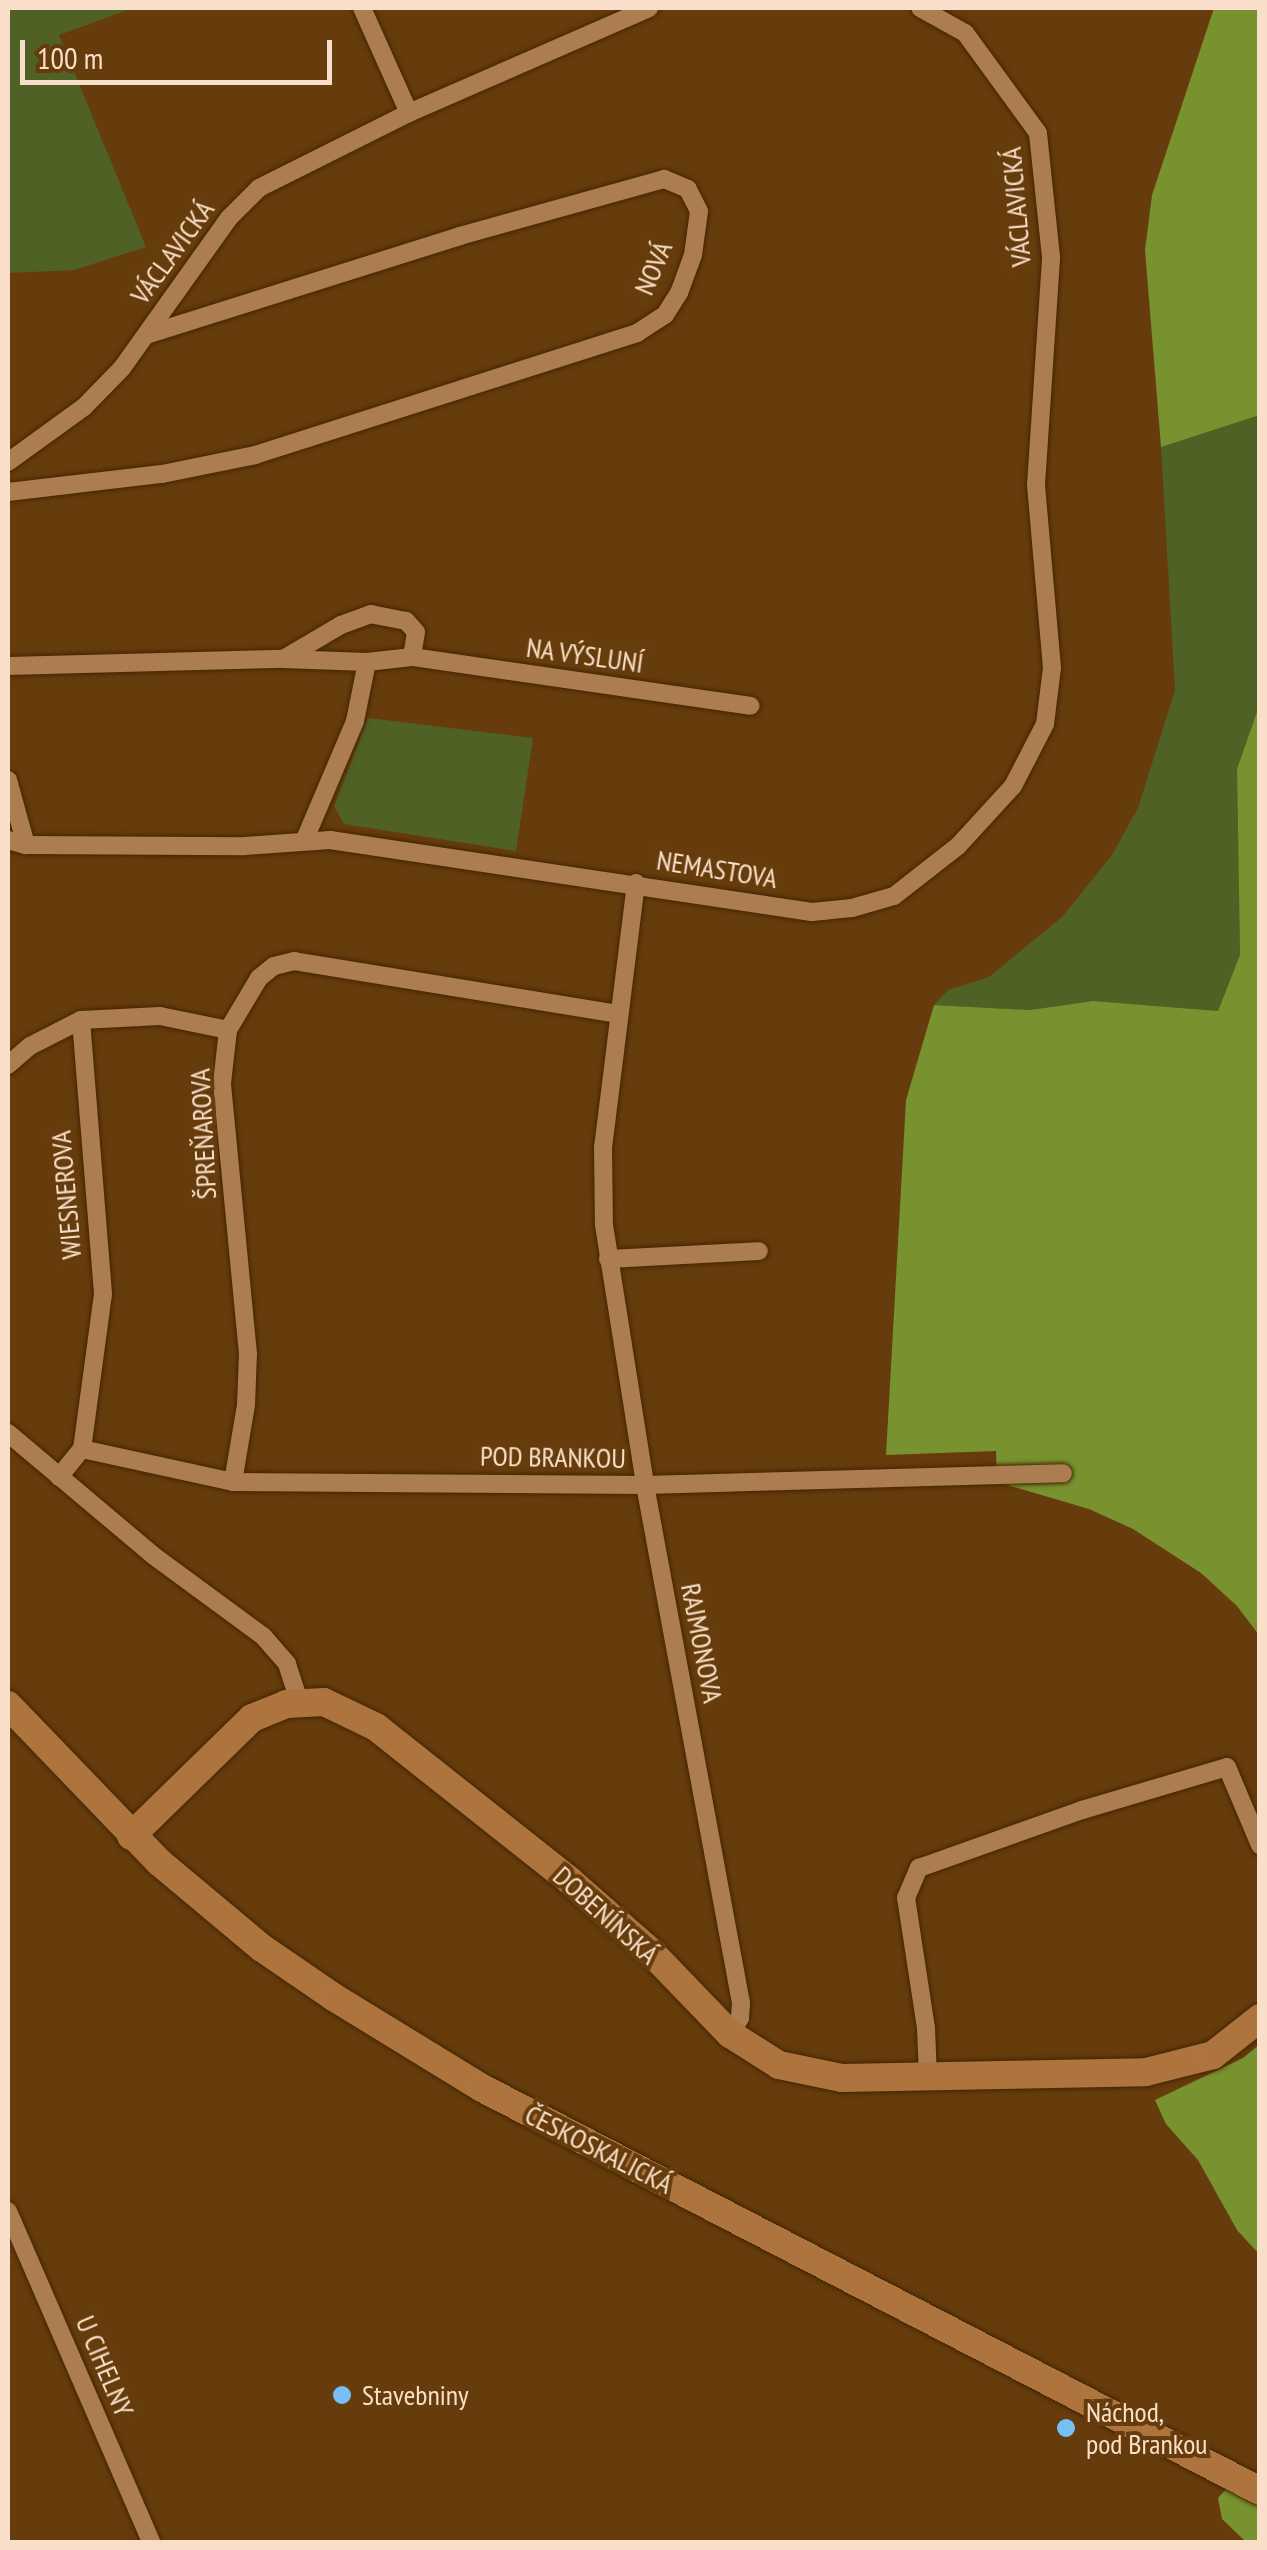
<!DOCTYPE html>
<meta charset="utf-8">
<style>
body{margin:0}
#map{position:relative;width:1267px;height:2550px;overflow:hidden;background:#663c0d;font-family:"PT Sans Narrow",sans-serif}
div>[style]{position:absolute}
.green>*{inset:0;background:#506126}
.forest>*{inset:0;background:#77922f}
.roads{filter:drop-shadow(0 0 2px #442502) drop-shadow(0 0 2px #442502)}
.minor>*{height:18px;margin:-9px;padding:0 9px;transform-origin:9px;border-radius:9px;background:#ab7d51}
.primary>*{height:28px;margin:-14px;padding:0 14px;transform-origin:14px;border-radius:14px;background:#ad753d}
.dots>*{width:28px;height:28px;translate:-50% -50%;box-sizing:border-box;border:5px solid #663c0d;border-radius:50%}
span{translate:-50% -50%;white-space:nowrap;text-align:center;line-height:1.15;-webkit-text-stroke:8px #663c0d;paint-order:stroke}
.street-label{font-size:28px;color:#f9dfc9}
.poi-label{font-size:28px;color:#f9dfc9}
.left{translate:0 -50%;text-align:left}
.frame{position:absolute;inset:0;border:10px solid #f9dfc9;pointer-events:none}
.scale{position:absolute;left:20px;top:40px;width:312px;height:45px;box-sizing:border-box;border:5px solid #f9dfc9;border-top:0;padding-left:12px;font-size:30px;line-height:35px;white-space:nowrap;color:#f9dfc9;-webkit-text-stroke:8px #663c0d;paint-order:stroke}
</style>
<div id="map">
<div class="green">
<i style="clip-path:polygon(8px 8px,133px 8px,59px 35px,146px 247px,74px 270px,8px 273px)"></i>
<i style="clip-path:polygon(1258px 416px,1259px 706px,1237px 769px,1240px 955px,1218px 1011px,1093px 1001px,1030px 1010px,934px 1005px,948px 990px,989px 977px,1062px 917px,1112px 855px,1138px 808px,1175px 690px,1161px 447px)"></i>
<i style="clip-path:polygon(368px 718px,533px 738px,516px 851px,344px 824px,334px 806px)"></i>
</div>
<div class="forest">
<i style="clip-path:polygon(1214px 8px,1259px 8px,1259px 428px,1257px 416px,1161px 447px,1145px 250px,1152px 195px)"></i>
<i style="clip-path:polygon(1259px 706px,1259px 1635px,1237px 1606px,1201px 1573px,1133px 1529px,1089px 1509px,997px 1482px,996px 1451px,886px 1455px,906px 1100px,934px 1005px,1030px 1010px,1093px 1001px,1218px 1011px,1240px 955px,1237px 769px)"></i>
<i style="clip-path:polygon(1259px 2045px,1259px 2044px,1259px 2254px,1237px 2230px,1198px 2160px,1166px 2124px,1155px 2100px,1243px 2058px)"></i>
<i style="clip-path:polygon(1227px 2488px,1259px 2505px,1259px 2542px,1246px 2542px,1222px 2519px,1218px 2498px)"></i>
</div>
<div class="roads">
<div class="minor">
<i style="left:362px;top:8px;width:115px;rotate:65.9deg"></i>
<i style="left:8px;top:462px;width:94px;rotate:-35.9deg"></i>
<i style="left:84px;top:407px;width:54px;rotate:-45.7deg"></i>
<i style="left:122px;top:368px;width:184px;rotate:-54.5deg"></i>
<i style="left:229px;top:218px;width:42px;rotate:-45deg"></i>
<i style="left:259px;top:188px;width:168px;rotate:-26.6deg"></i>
<i style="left:409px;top:113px;width:262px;rotate:-23.6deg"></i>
<i style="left:8px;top:492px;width:155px;rotate:-6.7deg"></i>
<i style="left:162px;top:474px;width:95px;rotate:-11.5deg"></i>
<i style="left:255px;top:455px;width:401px;rotate:-17.7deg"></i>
<i style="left:637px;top:333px;width:33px;rotate:-33deg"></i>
<i style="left:665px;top:315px;width:26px;rotate:-58deg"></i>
<i style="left:679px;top:293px;width:40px;rotate:-69.8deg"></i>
<i style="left:693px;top:255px;width:44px;rotate:-82.2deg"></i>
<i style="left:699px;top:211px;width:25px;rotate:-117deg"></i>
<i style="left:688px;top:189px;width:26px;rotate:-157deg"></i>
<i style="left:664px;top:179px;width:212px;rotate:164.4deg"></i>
<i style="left:460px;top:236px;width:329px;rotate:162.5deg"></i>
<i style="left:412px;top:657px;width:342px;rotate:8.2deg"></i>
<i style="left:8px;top:666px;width:275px;rotate:-1.5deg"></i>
<i style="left:283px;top:659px;width:84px;rotate:2deg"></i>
<i style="left:367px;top:662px;width:45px;rotate:-6.3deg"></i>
<i style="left:412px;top:657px;width:25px;rotate:-81deg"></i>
<i style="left:416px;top:632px;width:15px;rotate:-132deg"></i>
<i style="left:406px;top:621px;width:36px;rotate:-169deg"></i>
<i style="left:371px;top:614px;width:32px;rotate:160deg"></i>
<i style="left:341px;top:625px;width:67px;rotate:149.6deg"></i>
<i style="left:8px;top:780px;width:67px;rotate:74.5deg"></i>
<i style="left:305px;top:839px;width:128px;rotate:-67deg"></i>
<i style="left:355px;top:721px;width:60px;rotate:-78.5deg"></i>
<i style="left:8px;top:840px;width:19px;rotate:16deg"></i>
<i style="left:26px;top:845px;width:219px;rotate:0.3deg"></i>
<i style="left:245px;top:846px;width:85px;rotate:-4deg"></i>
<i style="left:330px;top:840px;width:487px;rotate:8.5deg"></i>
<i style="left:812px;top:912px;width:40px;rotate:-5.7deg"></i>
<i style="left:852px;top:908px;width:44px;rotate:-15.9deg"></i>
<i style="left:894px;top:896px;width:81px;rotate:-38deg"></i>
<i style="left:958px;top:846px;width:81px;rotate:-47.5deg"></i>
<i style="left:1013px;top:786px;width:70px;rotate:-62.7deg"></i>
<i style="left:1045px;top:724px;width:56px;rotate:-82.9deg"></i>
<i style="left:1052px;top:668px;width:184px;rotate:-95deg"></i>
<i style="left:1036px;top:485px;width:228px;rotate:-86.2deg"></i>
<i style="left:1051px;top:257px;width:125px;rotate:-96deg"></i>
<i style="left:1038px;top:133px;width:124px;rotate:-126.1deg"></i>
<i style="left:965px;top:33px;width:51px;rotate:-150.9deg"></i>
<i style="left:636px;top:883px;width:266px;rotate:97.1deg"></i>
<i style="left:603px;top:1147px;width:78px;rotate:89.3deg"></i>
<i style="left:604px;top:1225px;width:263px;rotate:81deg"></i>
<i style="left:645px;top:1485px;width:527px;rotate:79.5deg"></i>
<i style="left:741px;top:2003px;width:15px;rotate:94deg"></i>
<i style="left:740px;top:2018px;width:19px;rotate:122deg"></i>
<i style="left:81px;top:1020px;width:275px;rotate:85.4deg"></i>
<i style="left:103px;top:1294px;width:156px;rotate:97.7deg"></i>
<i style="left:8px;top:1065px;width:29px;rotate:-41deg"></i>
<i style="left:30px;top:1046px;width:57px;rotate:-27deg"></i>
<i style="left:81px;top:1020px;width:79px;rotate:-2.9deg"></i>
<i style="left:160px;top:1016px;width:69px;rotate:11.6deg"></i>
<i style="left:608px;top:1259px;width:151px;rotate:-3deg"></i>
<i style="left:8px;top:1433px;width:191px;rotate:40.1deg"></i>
<i style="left:154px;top:1556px;width:135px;rotate:36.3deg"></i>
<i style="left:263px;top:1636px;width:37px;rotate:49deg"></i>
<i style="left:287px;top:1664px;width:40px;rotate:72deg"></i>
<i style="left:59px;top:1477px;width:36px;rotate:-51deg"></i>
<i style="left:82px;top:1449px;width:155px;rotate:12.3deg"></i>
<i style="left:233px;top:1482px;width:412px;rotate:0.4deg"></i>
<i style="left:645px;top:1485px;width:418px;rotate:-1.6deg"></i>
<i style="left:233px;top:1482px;width:78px;rotate:-80.4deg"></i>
<i style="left:246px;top:1405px;width:51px;rotate:-87.8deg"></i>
<i style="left:248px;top:1354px;width:272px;rotate:-95.5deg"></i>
<i style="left:222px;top:1083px;width:53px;rotate:-83.5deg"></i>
<i style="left:228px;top:1030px;width:61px;rotate:-59.2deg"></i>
<i style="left:259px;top:978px;width:19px;rotate:-39deg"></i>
<i style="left:274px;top:966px;width:21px;rotate:-14deg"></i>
<i style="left:294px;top:961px;width:328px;rotate:9.3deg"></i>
<i style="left:928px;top:2078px;width:50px;rotate:-92.3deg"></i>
<i style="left:926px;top:2028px;width:132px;rotate:-98.7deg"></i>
<i style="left:906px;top:1898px;width:33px;rotate:-67deg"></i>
<i style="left:919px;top:1868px;width:173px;rotate:-19.6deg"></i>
<i style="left:1082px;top:1810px;width:151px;rotate:-16.5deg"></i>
<i style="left:1227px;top:1767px;width:85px;rotate:67.1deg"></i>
<i style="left:8px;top:2211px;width:361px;rotate:66.6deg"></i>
</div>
<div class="primary">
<i style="left:8px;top:1705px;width:218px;rotate:46.1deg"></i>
<i style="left:159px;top:1862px;width:134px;rotate:39.9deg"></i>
<i style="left:262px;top:1948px;width:88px;rotate:34.4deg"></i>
<i style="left:335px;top:1998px;width:172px;rotate:31.5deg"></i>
<i style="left:482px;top:2088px;width:876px;rotate:27.38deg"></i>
<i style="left:131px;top:1836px;width:169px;rotate:-44.3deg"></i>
<i style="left:252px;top:1718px;width:37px;rotate:-22deg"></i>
<i style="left:286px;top:1704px;width:38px;rotate:-3deg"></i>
<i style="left:324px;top:1702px;width:58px;rotate:25.7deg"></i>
<i style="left:376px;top:1727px;width:248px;rotate:38.4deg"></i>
<i style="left:570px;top:1881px;width:108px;rotate:41.2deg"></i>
<i style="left:651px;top:1952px;width:114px;rotate:46.1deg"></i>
<i style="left:730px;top:2034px;width:58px;rotate:32.3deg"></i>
<i style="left:779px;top:2065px;width:64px;rotate:11.7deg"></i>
<i style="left:842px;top:2078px;width:304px;rotate:-1.1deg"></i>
<i style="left:1146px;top:2072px;width:69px;rotate:-14.2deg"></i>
<i style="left:1213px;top:2055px;width:60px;rotate:-38.2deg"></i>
</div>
</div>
<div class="dots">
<i style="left:342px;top:2395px;background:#77bff7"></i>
<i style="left:1066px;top:2428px;background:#77bff7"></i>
</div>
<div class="street-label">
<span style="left:1016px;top:207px;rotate:-95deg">VÁCLAVICKÁ</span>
<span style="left:172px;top:252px;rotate:-54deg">VÁCLAVICKÁ</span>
<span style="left:653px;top:268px;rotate:-67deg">NOVÁ</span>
<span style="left:585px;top:655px;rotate:8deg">NA VÝSLUNÍ</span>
<span style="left:717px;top:869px;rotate:9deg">NEMASTOVA</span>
<span style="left:203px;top:1134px;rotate:-93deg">ŠPREŇAROVA</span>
<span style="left:66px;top:1195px;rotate:-95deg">WIESNEROVA</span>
<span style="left:553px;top:1457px;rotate:1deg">POD BRANKOU</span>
<span style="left:702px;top:1643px;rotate:79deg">RAJMONOVA</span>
<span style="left:606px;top:1915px;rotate:42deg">DOBENÍNSKÁ</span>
<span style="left:599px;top:2149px;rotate:27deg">ČESKOSKALICKÁ</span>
<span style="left:105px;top:2366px;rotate:67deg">U CIHELNY</span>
</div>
<div class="poi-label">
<span class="left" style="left:362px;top:2395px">Stavebniny</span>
<span class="left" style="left:1086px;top:2428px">Náchod,<br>pod Brankou</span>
</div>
<div class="frame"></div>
<div class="scale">100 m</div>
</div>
